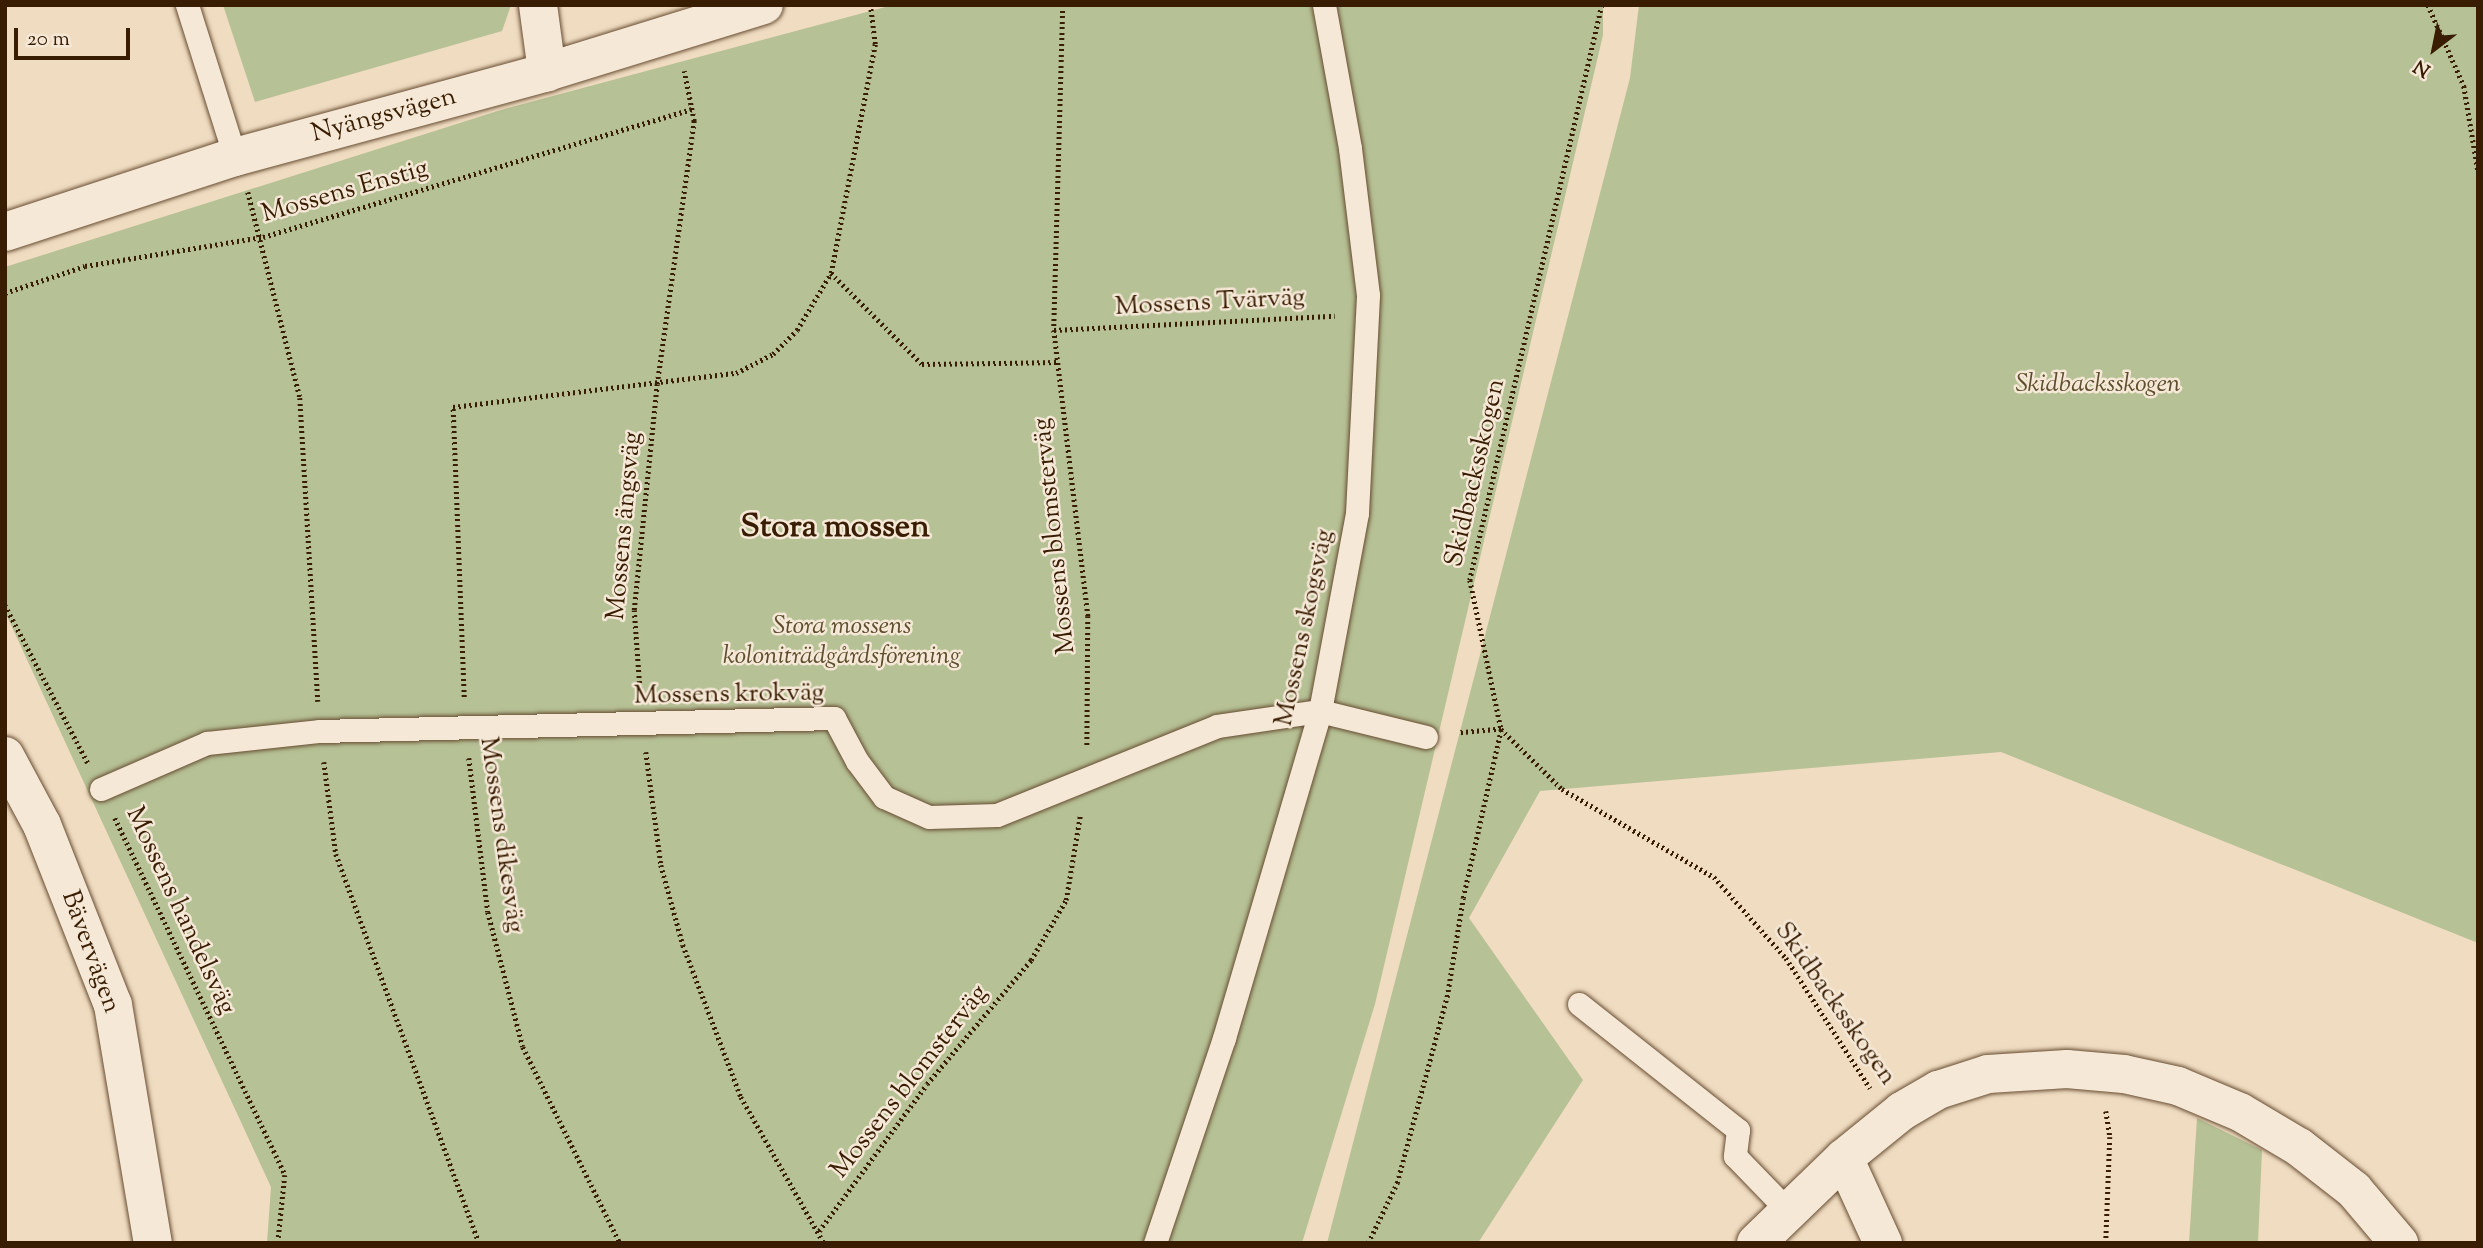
<!DOCTYPE html>
<meta charset="utf-8">
<style>
body{margin:0}
#map{position:relative;width:2483px;height:1248px;overflow:hidden;background:#f0dcc1;font-family:"Sorts Mill Goudy",serif}
div>[style]{position:absolute}
.green>*{inset:0;background:#b6c195}
.path>*{height:4.5px;margin-top:-2.25px;transform-origin:0;background:repeating-linear-gradient(90deg,#391d02 0 2px,transparent 0 5.5px)}
.roads{filter:drop-shadow(0 0 2px #674d32) drop-shadow(0 0 2px #674d32)}
.lane>*{height:23px;margin:-11.5px;padding:0 11.5px;transform-origin:11.5px;border-radius:11.5px;background:#f5e8d7}
.street>*{height:38px;margin:-19px;padding:0 19px;transform-origin:19px;border-radius:19px;background:#f5e8d7}
.secondary>*{height:38px;margin:-19px;padding:0 19px;transform-origin:19px;border-radius:19px;background:#f5e8d7}
span{translate:-50% -50%;white-space:nowrap;text-align:center;line-height:1.15;-webkit-text-stroke:5px #f5e8d7;paint-order:stroke}
.street-label{font-size:26px;color:#391d02}
.park-label{font-size:26px;color:#5e4e2e;font-style:italic}
.district-label{font-size:33px;color:#391d02;font-weight:700}
.frame{position:absolute;inset:0;border:7px solid #391d02;pointer-events:none}
.north{position:absolute;left:2399px;top:14px;width:70px;height:70px;-webkit-text-stroke:5px #f5e8d7;paint-order:stroke;rotate:212deg;font-size:19px;font-weight:700;line-height:28px;text-align:center;color:#391d02}
.north::after{content:'';display:block;margin:auto;width:24px;height:32px;background:#391d02;clip-path:polygon(50% 0,100% 100%,50% 72%,0 100%)}
.scale{position:absolute;left:14px;top:28px;width:116px;height:32px;box-sizing:border-box;border:4px solid #391d02;border-top:0;padding-left:9px;font-size:21px;line-height:24px;white-space:nowrap;color:#391d02;-webkit-text-stroke:5px #f5e8d7;paint-order:stroke}
</style>
<div id="map">
<div class="green">
<i style="clip-path:polygon(223px 5px,511px 5px,502px 31px,255px 102px)"></i>
<i style="clip-path:polygon(893px 5px,1603px 5px,1603px 35px,1375px 1004px,1302px 1243px,267px 1243px,271px 1187px,5px 612px,5px 267px,504px 109px)"></i>
<i style="clip-path:polygon(1639px 5px,2478px 5px,2478px 943px,2001px 752px,1540px 791px,1469px 918px,1583px 1080px,1478px 1243px,1327px 1243px,1630px 78px)"></i>
<i style="clip-path:polygon(2197px 1118px,2262px 1150px,2258px 1243px,2189px 1243px)"></i>
</div>
<div class="path">
<i style="left:1063px;top:5px;width:325px;rotate:91.6deg"></i>
<i style="left:1054px;top:330px;width:288px;rotate:83.2deg"></i>
<i style="left:1088px;top:616px;width:129px;rotate:90.4deg"></i>
<i style="left:1602px;top:5px;width:590px;rotate:102.93deg"></i>
<i style="left:1470px;top:580px;width:152px;rotate:78.2deg"></i>
<i style="left:1501px;top:729px;width:86px;rotate:44.5deg"></i>
<i style="left:1562px;top:789px;width:176px;rotate:30.1deg"></i>
<i style="left:1714px;top:877px;width:108px;rotate:48.4deg"></i>
<i style="left:1786px;top:958px;width:155px;rotate:57.1deg"></i>
<i style="left:2428px;top:5px;width:89px;rotate:66deg"></i>
<i style="left:2464px;top:86px;width:86px;rotate:80.6deg"></i>
<i style="left:248px;top:192px;width:212px;rotate:75.8deg"></i>
<i style="left:300px;top:398px;width:304px;rotate:86.6deg"></i>
<i style="left:831px;top:273px;width:129px;rotate:45deg"></i>
<i style="left:922px;top:364px;width:135px;rotate:-0.8deg"></i>
<i style="left:5px;top:293px;width:84px;rotate:-18.6deg"></i>
<i style="left:85px;top:266px;width:180px;rotate:-9.3deg"></i>
<i style="left:263px;top:237px;width:448px;rotate:-16.6deg"></i>
<i style="left:1054px;top:330px;width:281px;rotate:-2.9deg"></i>
<i style="left:5px;top:605px;width:178px;rotate:62.3deg"></i>
<i style="left:640px;top:694px;width:84px;rotate:-94.1deg"></i>
<i style="left:634px;top:610px;width:227px;rotate:-84.2deg"></i>
<i style="left:657px;top:384px;width:266px;rotate:-82deg"></i>
<i style="left:694px;top:121px;width:51px;rotate:-101.3deg"></i>
<i style="left:464px;top:697px;width:290px;rotate:-92.2deg"></i>
<i style="left:453px;top:407px;width:285px;rotate:-6.9deg"></i>
<i style="left:736px;top:373px;width:42px;rotate:-27.2deg"></i>
<i style="left:773px;top:354px;width:34px;rotate:-45deg"></i>
<i style="left:797px;top:330px;width:66px;rotate:-59.2deg"></i>
<i style="left:831px;top:273px;width:233px;rotate:-79.1deg"></i>
<i style="left:875px;top:44px;width:39px;rotate:-97deg"></i>
<i style="left:646px;top:752px;width:114px;rotate:82.4deg"></i>
<i style="left:661px;top:865px;width:83px;rotate:74.6deg"></i>
<i style="left:683px;top:945px;width:163px;rotate:69.1deg"></i>
<i style="left:741px;top:1097px;width:168px;rotate:60.4deg"></i>
<i style="left:469px;top:758px;width:155px;rotate:83deg"></i>
<i style="left:488px;top:912px;width:139px;rotate:75.5deg"></i>
<i style="left:523px;top:1047px;width:219px;rotate:63.7deg"></i>
<i style="left:324px;top:762px;width:93px;rotate:82.6deg"></i>
<i style="left:336px;top:854px;width:414px;rotate:69.8deg"></i>
<i style="left:115px;top:818px;width:395px;rotate:64.5deg"></i>
<i style="left:285px;top:1175px;width:68px;rotate:95.9deg"></i>
<i style="left:2106px;top:1111px;width:26px;rotate:81deg"></i>
<i style="left:2110px;top:1137px;width:106px;rotate:92.2deg"></i>
<i style="left:819px;top:1231px;width:182px;rotate:-53.7deg"></i>
<i style="left:927px;top:1084px;width:162px;rotate:-50deg"></i>
<i style="left:1031px;top:960px;width:69px;rotate:-59.7deg"></i>
<i style="left:1066px;top:900px;width:85px;rotate:-80.5deg"></i>
<i style="left:1368px;top:1243px;width:67px;rotate:-64.2deg"></i>
<i style="left:1397px;top:1183px;width:193px;rotate:-75deg"></i>
<i style="left:1447px;top:997px;width:100px;rotate:-80.8deg"></i>
<i style="left:1463px;top:898px;width:173px;rotate:-77.3deg"></i>
<i style="left:1501px;top:729px;width:44px;rotate:174.8deg"></i>
</div>
<div class="roads">
<div class="lane">
<i style="left:187px;top:5px;width:159px;rotate:72.5deg"></i>
<i style="left:101px;top:789px;width:116px;rotate:-23.5deg"></i>
<i style="left:207px;top:743px;width:114px;rotate:-6.1deg"></i>
<i style="left:320px;top:731px;width:514px;rotate:-1.45deg"></i>
<i style="left:834px;top:718px;width:49px;rotate:61.9deg"></i>
<i style="left:857px;top:761px;width:45px;rotate:53.1deg"></i>
<i style="left:884px;top:797px;width:49px;rotate:24deg"></i>
<i style="left:929px;top:817px;width:68px;rotate:-1.7deg"></i>
<i style="left:997px;top:815px;width:237px;rotate:-22deg"></i>
<i style="left:1217px;top:726px;width:104px;rotate:-8.3deg"></i>
<i style="left:1320px;top:711px;width:109px;rotate:13.8deg"></i>
<i style="left:1579px;top:1004px;width:203px;rotate:38.4deg"></i>
<i style="left:1738px;top:1130px;width:26px;rotate:97deg"></i>
<i style="left:1735px;top:1156px;width:78px;rotate:46deg"></i>
<i style="left:1155px;top:1243px;width:216px;rotate:-71.4deg"></i>
<i style="left:1224px;top:1038px;width:341px;rotate:-73.6deg"></i>
<i style="left:1320px;top:711px;width:201px;rotate:-79.4deg"></i>
<i style="left:1357px;top:513px;width:218px;rotate:-87.1deg"></i>
<i style="left:1368px;top:295px;width:148px;rotate:-97deg"></i>
<i style="left:1350px;top:148px;width:145px;rotate:-100.3deg"></i>
</div>
<div class="street">
<i style="left:538px;top:5px;width:68px;rotate:82.3deg"></i>
<i style="left:5px;top:756px;width:78px;rotate:61.8deg"></i>
<i style="left:42px;top:825px;width:193px;rotate:68.5deg"></i>
<i style="left:113px;top:1005px;width:241px;rotate:80.5deg"></i>
<i style="left:1844px;top:1158px;width:94px;rotate:65.4deg"></i>
<i style="left:1756px;top:1243px;width:122px;rotate:-44deg"></i>
<i style="left:1844px;top:1158px;width:75px;rotate:-39deg"></i>
<i style="left:1902px;top:1111px;width:42px;rotate:-30.3deg"></i>
<i style="left:1938px;top:1090px;width:52px;rotate:-17.7deg"></i>
<i style="left:1988px;top:1074px;width:79px;rotate:-3.6deg"></i>
<i style="left:2067px;top:1069px;width:57px;rotate:5deg"></i>
<i style="left:2124px;top:1074px;width:55px;rotate:12.5deg"></i>
<i style="left:2178px;top:1086px;width:67px;rotate:22.8deg"></i>
<i style="left:2240px;top:1112px;width:69px;rotate:30.7deg"></i>
<i style="left:2299px;top:1147px;width:70px;rotate:38deg"></i>
<i style="left:2354px;top:1190px;width:70px;rotate:49.7deg"></i>
</div>
<div class="secondary">
<i style="left:5px;top:232px;width:242px;rotate:-18.1deg"></i>
<i style="left:235px;top:157px;width:323px;rotate:-15.2deg"></i>
<i style="left:547px;top:72px;width:227px;rotate:-17.2deg"></i>
</div>
</div>
<div class="street-label">
<span style="left:384px;top:116px;rotate:-15deg">Nyängsvägen</span>
<span style="left:345px;top:192px;rotate:-16deg">Mossens Enstig</span>
<span style="left:1210px;top:303px;rotate:-3deg">Mossens Tvärväg</span>
<span style="left:1476px;top:473px;rotate:-77deg">Skidbacksskogen</span>
<span style="left:625px;top:526px;rotate:-85deg">Mossens ängsväg</span>
<span style="left:1055px;top:536px;rotate:-96deg">Mossens blomsterväg</span>
<span style="left:1305px;top:628px;rotate:-78deg">Mossens skogsväg</span>
<span style="left:729px;top:695px;rotate:-1deg">Mossens krokväg</span>
<span style="left:501px;top:835px;rotate:82deg">Mossens dikesväg</span>
<span style="left:180px;top:911px;rotate:65deg">Mossens handelsväg</span>
<span style="left:90px;top:952px;rotate:70deg">Bävervägen</span>
<span style="left:1835px;top:1004px;rotate:55deg">Skidbacksskogen</span>
<span style="left:910px;top:1082px;rotate:-52deg">Mossens blomsterväg</span>
</div>
<div class="park-label">
<span style="left:2098px;top:385px">Skidbacksskogen</span>
<span style="left:842px;top:642px">Stora mossens<br>koloniträdgårdsförening</span>
</div>
<div class="district-label">
<span style="left:835px;top:529px">Stora mossen</span>
</div>
<div class="frame"></div>
<div class="north">N</div>
<div class="scale">20 m</div>
</div>
